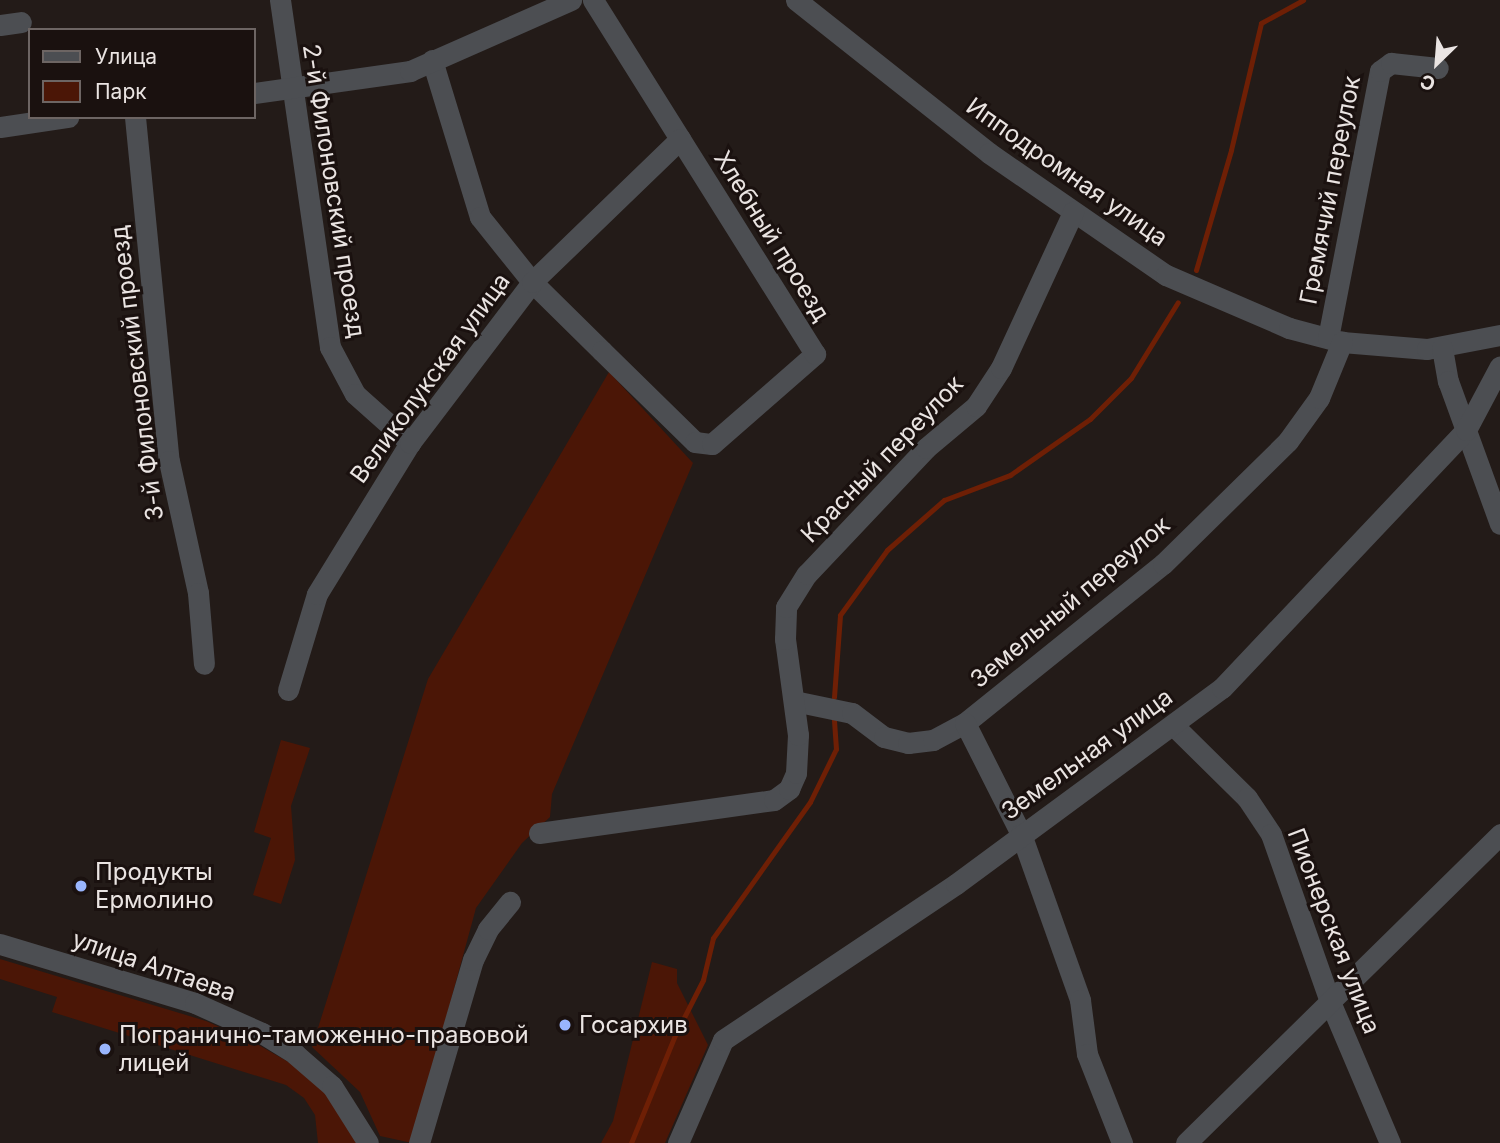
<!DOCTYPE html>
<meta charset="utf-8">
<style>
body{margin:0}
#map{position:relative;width:1500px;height:1143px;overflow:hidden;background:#231b18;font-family:Inter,sans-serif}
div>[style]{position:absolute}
.green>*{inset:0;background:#4b1606}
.stream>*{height:5px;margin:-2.5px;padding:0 2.5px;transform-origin:2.5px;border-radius:2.5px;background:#6e1f05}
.minor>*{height:21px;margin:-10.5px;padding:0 10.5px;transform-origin:10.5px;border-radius:10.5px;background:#4c4e52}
.dots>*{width:19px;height:19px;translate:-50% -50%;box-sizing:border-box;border:4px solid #1a110f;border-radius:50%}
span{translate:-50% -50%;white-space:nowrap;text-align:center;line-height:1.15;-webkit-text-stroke:6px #1a110f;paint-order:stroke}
.street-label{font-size:24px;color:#eae4e2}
.poi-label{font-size:24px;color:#eae4e2}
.left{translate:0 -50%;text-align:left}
.legend{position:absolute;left:28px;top:28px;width:228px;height:91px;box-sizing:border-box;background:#1a110f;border:2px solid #6d6563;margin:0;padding:9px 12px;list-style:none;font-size:21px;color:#eae4e2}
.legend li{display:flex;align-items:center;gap:14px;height:35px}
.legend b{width:35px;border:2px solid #6d6563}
.north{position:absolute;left:1402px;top:28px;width:70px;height:70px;-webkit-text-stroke:5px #1a110f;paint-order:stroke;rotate:205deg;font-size:19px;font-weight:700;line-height:28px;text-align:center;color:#eae4e2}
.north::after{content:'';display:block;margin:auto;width:24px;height:32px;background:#eae4e2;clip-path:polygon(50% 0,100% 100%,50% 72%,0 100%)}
</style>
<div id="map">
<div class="green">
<i style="clip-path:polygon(609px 372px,693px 463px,552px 794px,550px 817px,522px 843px,476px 908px,412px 1143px,380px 1136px,360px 1092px,312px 1047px,428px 679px)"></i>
<i style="clip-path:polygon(281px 740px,310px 748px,291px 806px,295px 860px,281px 904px,253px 895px,271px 838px,254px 832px)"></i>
<i style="clip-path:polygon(0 959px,206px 1021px,255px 1043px,299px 1068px,340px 1104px,361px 1143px,318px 1143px,315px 1115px,304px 1098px,286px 1085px,52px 1012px,57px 997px,0 979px)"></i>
<i style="clip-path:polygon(652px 962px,677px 969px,677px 983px,708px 1045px,665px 1143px,601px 1143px,613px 1121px)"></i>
</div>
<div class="stream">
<i style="left:1196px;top:270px;width:125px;rotate:-73.7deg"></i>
<i style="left:1231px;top:150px;width:130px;rotate:-76.7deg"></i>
<i style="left:1261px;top:23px;width:48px;rotate:-28.7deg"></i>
<i style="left:834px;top:697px;width:82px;rotate:-85.8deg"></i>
<i style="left:840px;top:615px;width:80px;rotate:-54.1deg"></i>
<i style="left:887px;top:550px;width:76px;rotate:-41.3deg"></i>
<i style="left:944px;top:500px;width:71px;rotate:-20.7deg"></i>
<i style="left:1010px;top:475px;width:98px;rotate:-35deg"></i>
<i style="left:1090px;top:419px;width:58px;rotate:-45deg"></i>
<i style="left:1131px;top:378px;width:89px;rotate:-58.3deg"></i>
<i style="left:631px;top:1143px;width:117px;rotate:-67.8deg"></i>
<i style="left:675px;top:1035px;width:62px;rotate:-63deg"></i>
<i style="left:703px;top:980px;width:43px;rotate:-76.6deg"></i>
<i style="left:713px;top:938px;width:167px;rotate:-54.5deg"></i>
<i style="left:810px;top:802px;width:59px;rotate:-63.9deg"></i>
<i style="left:836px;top:749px;width:32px;rotate:-94deg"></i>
</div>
<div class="minor">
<i style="left:280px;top:0;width:351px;rotate:81.8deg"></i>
<i style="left:330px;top:347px;width:53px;rotate:62deg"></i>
<i style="left:355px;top:394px;width:74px;rotate:41.7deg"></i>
<i style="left:796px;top:0;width:246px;rotate:38.4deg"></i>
<i style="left:989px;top:153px;width:215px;rotate:34.6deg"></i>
<i style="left:1166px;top:275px;width:134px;rotate:23.3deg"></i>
<i style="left:1289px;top:328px;width:55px;rotate:14.8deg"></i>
<i style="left:1342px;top:342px;width:85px;rotate:4.7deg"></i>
<i style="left:1427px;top:349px;width:74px;rotate:-10.9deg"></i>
<i style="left:0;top:25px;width:21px;rotate:-8deg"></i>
<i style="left:432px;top:60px;width:164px;rotate:73deg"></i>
<i style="left:480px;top:217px;width:83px;rotate:51.3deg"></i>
<i style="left:532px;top:282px;width:98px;rotate:44.6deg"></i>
<i style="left:602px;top:351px;width:130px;rotate:44.4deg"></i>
<i style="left:695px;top:442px;width:17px;rotate:7deg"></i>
<i style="left:712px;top:444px;width:137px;rotate:-41.1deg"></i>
<i style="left:815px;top:354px;width:418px;rotate:-122.1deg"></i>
<i style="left:254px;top:93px;width:158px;rotate:-8deg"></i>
<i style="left:410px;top:71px;width:176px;rotate:-23.8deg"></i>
<i style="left:135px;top:117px;width:346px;rotate:84.4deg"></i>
<i style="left:169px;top:461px;width:135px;rotate:77.6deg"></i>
<i style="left:198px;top:593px;width:71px;rotate:85.2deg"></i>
<i style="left:0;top:127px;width:69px;rotate:-8.4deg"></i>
<i style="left:1328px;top:338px;width:272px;rotate:-79deg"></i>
<i style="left:1380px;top:71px;width:14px;rotate:-36deg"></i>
<i style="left:1391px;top:63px;width:47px;rotate:6.1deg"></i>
<i style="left:1442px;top:348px;width:34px;rotate:80deg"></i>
<i style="left:1448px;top:381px;width:152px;rotate:70deg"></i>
<i style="left:288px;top:690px;width:100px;rotate:-73.2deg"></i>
<i style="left:317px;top:594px;width:177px;rotate:-58.4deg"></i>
<i style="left:410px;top:443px;width:202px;rotate:-52.8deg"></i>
<i style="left:532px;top:282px;width:206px;rotate:-44deg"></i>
<i style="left:794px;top:701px;width:59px;rotate:11.7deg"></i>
<i style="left:852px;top:713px;width:40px;rotate:37deg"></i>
<i style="left:884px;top:737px;width:25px;rotate:14deg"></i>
<i style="left:908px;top:743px;width:25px;rotate:-7deg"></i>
<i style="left:933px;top:740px;width:36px;rotate:-28deg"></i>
<i style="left:965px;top:723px;width:254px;rotate:-38.8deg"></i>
<i style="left:1163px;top:564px;width:175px;rotate:-44.5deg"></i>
<i style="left:1288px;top:441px;width:53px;rotate:-54.2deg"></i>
<i style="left:1319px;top:398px;width:61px;rotate:-67.7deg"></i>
<i style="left:965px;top:723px;width:124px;rotate:63.2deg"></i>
<i style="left:1021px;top:834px;width:176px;rotate:70.4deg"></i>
<i style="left:1080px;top:1000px;width:54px;rotate:82.6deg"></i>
<i style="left:1087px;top:1054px;width:96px;rotate:68.5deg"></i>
<i style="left:1173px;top:725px;width:104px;rotate:44.6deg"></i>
<i style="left:1247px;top:798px;width:43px;rotate:56.3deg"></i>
<i style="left:1271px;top:834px;width:180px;rotate:70.6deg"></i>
<i style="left:1331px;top:1004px;width:151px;rotate:67deg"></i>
<i style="left:539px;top:833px;width:237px;rotate:-8deg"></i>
<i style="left:774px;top:800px;width:19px;rotate:-36deg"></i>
<i style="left:789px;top:789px;width:17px;rotate:-66deg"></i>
<i style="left:796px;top:773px;width:38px;rotate:-87deg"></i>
<i style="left:798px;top:735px;width:97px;rotate:-97.7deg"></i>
<i style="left:785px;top:639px;width:32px;rotate:-88deg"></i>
<i style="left:786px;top:607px;width:39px;rotate:-58deg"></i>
<i style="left:807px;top:574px;width:173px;rotate:-46.6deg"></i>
<i style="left:926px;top:448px;width:65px;rotate:-40deg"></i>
<i style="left:976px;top:406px;width:45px;rotate:-56.7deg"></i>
<i style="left:1001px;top:368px;width:172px;rotate:-65.2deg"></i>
<i style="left:0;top:944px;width:204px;rotate:16.8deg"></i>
<i style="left:195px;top:1003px;width:73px;rotate:24.1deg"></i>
<i style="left:262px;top:1033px;width:39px;rotate:32deg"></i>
<i style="left:295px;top:1054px;width:49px;rotate:40.9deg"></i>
<i style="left:332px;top:1086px;width:67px;rotate:57.7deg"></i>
<i style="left:419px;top:1143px;width:191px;rotate:-73.6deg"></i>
<i style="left:473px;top:960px;width:34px;rotate:-64deg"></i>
<i style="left:488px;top:929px;width:35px;rotate:-51deg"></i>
<i style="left:678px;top:1143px;width:112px;rotate:-66.4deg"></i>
<i style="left:723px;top:1040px;width:280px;rotate:-33.8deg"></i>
<i style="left:956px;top:884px;width:330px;rotate:-36.4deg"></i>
<i style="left:1222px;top:688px;width:355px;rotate:-46.6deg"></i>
<i style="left:1466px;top:430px;width:72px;rotate:-62deg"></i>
<i style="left:1186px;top:1143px;width:441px;rotate:-44.5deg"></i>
</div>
<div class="dots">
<i style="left:81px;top:886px;background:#99b5fd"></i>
<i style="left:565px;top:1025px;background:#99b5fd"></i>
<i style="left:105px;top:1049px;background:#99b5fd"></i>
</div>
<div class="street-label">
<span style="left:1067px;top:172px;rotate:35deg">Ипподромная улица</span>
<span style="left:1330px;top:190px;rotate:-79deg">Гремячий переулок</span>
<span style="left:334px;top:191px;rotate:81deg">2-й Филоновский проезд</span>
<span style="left:772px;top:236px;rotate:58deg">Хлебный проезд</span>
<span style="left:137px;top:373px;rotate:-97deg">3-й Филоновский проезд</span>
<span style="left:430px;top:378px;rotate:-54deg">Великолукская улица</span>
<span style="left:882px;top:459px;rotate:-46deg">Красный переулок</span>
<span style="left:1070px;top:602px;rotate:-40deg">Земельный переулок</span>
<span style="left:1087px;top:754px;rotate:-36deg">Земельная улица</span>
<span style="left:1334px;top:931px;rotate:69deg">Пионерская улица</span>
<span style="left:154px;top:966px;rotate:19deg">улица Алтаева</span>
</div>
<div class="poi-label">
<span class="left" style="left:95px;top:886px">Продукты<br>Ермолино</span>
<span class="left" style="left:579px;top:1025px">Госархив</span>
<span class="left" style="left:119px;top:1049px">Погранично-таможенно-правовой<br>лицей</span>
</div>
<ul class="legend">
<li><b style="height:9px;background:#4c4e52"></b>Улица</li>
<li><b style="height:19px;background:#4b1606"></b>Парк</li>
</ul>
<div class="north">С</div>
</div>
